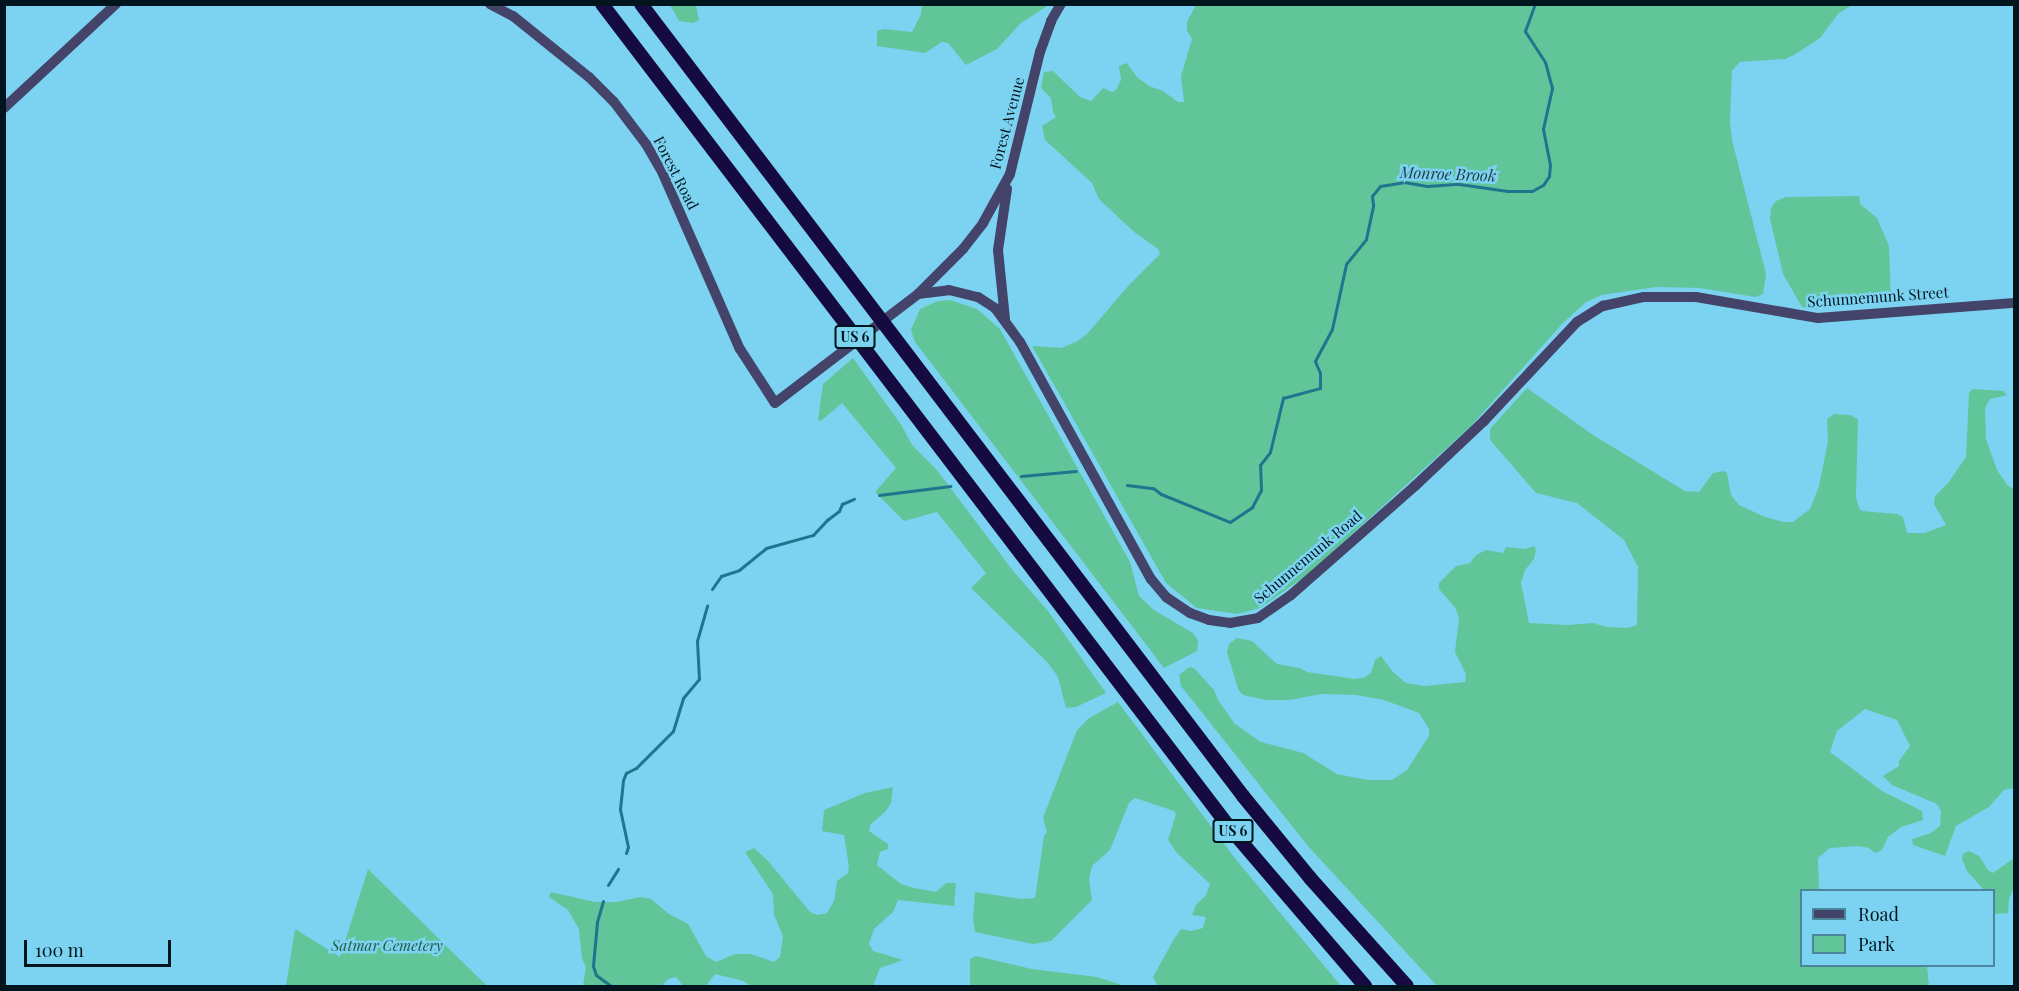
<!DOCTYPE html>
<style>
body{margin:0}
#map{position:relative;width:2019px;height:991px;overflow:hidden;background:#7cd3f1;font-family:"Playfair Display",serif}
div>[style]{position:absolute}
.green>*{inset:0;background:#60c699}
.stream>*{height:3px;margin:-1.5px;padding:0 1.5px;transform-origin:1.5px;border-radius:1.5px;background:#21748e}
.secondary>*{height:10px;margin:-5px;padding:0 5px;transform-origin:5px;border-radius:5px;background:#44446a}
.highway>*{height:14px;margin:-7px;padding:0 7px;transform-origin:7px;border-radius:7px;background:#150b40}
span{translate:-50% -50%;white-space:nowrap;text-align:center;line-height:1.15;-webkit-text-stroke:5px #7cd3f1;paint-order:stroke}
.shield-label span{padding:2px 4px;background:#7cd3f1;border:2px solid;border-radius:4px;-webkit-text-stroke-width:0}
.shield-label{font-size:14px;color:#00151d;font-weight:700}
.street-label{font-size:15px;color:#00151d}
.park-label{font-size:15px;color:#235942;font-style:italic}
.water-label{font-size:16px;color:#1f3840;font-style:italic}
.frame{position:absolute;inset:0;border:6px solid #00151d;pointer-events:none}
.legend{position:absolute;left:1800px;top:889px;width:195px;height:78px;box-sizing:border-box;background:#7cd3f1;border:2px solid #4a879c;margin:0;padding:8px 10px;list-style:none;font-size:18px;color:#00151d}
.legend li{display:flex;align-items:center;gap:12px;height:30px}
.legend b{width:30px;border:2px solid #4a879c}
.scale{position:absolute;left:24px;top:940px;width:147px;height:27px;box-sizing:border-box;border:3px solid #00151d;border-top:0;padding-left:8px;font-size:18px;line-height:21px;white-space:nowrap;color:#00151d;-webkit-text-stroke:4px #7cd3f1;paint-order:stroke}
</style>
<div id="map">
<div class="green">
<i style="clip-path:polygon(670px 5px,696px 5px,699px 20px,693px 23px,679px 21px)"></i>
<i style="clip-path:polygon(922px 5px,922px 4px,1049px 5px,1021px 23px,997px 49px,966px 65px,948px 43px,942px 42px,925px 53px,877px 46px,877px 31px,884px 29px,912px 32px,921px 14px)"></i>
<i style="clip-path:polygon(1196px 5px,1852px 5px,1838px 14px,1820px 38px,1794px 55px,1785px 59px,1740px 62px,1732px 71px,1730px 121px,1732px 140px,1766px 274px,1763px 294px,1755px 297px,1700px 288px,1656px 287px,1602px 295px,1586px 302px,1562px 324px,1471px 426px,1307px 575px,1260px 608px,1237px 614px,1197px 608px,1166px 583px,1032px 346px,1061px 348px,1076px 342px,1087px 334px,1129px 285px,1160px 254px,1158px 249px,1134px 232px,1099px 199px,1092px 183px,1045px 140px,1042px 126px,1056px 117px,1053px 112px,1051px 98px,1041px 88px,1044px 72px,1053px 71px,1080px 97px,1091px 101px,1103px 88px,1112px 92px,1116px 90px,1121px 80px,1119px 66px,1127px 63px,1137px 77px,1149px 86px,1163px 91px,1178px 102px,1184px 102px,1181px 76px,1192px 39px,1187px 31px,1187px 22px)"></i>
<i style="clip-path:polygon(1859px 196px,1860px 204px,1877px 218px,1889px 246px,1891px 303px,1816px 309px,1802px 307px,1783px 274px,1770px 219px,1771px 208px,1776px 201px,1786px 197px)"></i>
<i style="clip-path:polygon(950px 300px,977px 309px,1000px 329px,1130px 562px,1139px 596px,1154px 610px,1193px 633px,1198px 640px,1197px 651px,1164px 668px,915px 342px,911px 330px,920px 309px,938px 301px)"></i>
<i style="clip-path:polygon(853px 358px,902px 426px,912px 445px,936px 469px,1014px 572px,1048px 611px,1106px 693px,1076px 707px,1066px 708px,1058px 677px,1048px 663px,971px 588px,986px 573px,937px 512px,904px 521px,875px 492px,896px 468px,842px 403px,821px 421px,818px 420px,823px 384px)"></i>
<i style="clip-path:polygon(1527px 388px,1593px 435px,1685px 491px,1699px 492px,1713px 473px,1724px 471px,1727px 473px,1731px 495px,1739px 505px,1765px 517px,1784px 522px,1793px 522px,1810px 509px,1819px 486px,1828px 441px,1827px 419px,1834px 414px,1850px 415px,1858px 419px,1856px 497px,1859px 508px,1862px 511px,1897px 514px,1903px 517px,1907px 533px,1925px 533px,1946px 525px,1934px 504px,1935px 496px,1948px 483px,1966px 457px,1969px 393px,1973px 389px,2003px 391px,2007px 395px,1990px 399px,1985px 408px,1986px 439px,1997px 470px,2008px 486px,2014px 489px,2014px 788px,2004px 790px,1989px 807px,1956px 826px,1945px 856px,1913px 845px,1912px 839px,1931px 833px,1940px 826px,1941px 811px,1937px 804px,1892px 785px,1883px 776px,1899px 766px,1899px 761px,1910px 746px,1897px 720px,1865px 709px,1837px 731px,1830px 752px,1882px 791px,1922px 811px,1923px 820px,1901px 827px,1888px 837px,1882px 850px,1875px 853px,1869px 848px,1857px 846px,1830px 848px,1818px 858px,1819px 890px,1802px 890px,1802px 966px,1927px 966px,1929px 986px,1437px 986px,1307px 845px,1181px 686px,1179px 675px,1189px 667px,1194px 668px,1214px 690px,1218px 700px,1235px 724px,1261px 742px,1303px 753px,1337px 774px,1368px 780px,1392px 780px,1407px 770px,1429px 736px,1429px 729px,1419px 713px,1384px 700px,1356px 695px,1321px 694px,1290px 700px,1266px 700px,1243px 695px,1238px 689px,1227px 652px,1229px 644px,1237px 638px,1252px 641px,1277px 664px,1300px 668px,1307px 672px,1355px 679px,1365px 677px,1371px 673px,1375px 660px,1381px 656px,1393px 672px,1406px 683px,1425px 686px,1465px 682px,1466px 674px,1455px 652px,1459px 619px,1456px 609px,1439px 589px,1439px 583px,1456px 566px,1470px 563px,1476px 555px,1486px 550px,1503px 553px,1506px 547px,1525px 549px,1534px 546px,1536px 550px,1534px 559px,1525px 570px,1521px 583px,1529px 623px,1568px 625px,1593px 623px,1607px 627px,1627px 628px,1637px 625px,1638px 567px,1624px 540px,1577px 503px,1536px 493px,1490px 440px,1490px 429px)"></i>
<i style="clip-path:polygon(1118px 702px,1234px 857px,1341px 986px,1158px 986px,1153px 977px,1174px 939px,1181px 929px,1191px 931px,1203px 928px,1206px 917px,1192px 915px,1196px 905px,1206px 895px,1210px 884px,1177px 853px,1168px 840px,1176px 814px,1174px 811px,1135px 798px,1129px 803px,1110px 850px,1092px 866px,1089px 879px,1092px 900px,1051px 941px,1033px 944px,975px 932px,973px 920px,975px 892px,1021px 899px,1035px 898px,1044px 836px,1047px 832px,1043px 818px,1077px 730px,1089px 718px)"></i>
<i style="clip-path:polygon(893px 787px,891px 803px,886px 811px,870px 825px,869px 831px,888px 844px,888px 849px,880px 852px,877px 865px,901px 884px,914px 888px,936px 892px,946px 883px,956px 883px,954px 906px,898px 900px,893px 912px,874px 929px,869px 944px,873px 951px,903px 960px,880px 968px,873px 986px,751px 986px,743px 981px,715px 974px,706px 986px,683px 986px,676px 977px,668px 979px,662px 986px,583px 986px,586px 967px,582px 959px,579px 929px,568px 910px,549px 897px,551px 892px,595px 902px,617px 902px,640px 897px,651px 899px,669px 914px,688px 924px,706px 956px,716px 962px,735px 954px,751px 954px,774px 962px,780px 957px,783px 936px,774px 915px,773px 894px,745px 852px,754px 848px,769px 862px,810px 912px,818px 915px,827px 913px,834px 901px,837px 881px,848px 873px,849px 867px,844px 835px,822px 831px,824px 810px,865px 793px)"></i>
<i style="clip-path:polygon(1969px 851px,1979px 856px,1988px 870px,1993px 873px,2014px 858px,2014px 887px,2009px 899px,2008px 913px,1994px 914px,1994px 890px,1984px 890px,1967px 871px,1962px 859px,1963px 854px)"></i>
<i style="clip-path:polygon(368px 869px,487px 986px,286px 986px,295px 929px,340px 957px)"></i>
<i style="clip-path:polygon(976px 956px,1032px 969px,1097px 977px,1125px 986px,970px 986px,970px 959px)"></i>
</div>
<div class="stream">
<i style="left:1021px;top:476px;width:55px;rotate:-5.2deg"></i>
<i style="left:1127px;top:485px;width:26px;rotate:7deg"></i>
<i style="left:1153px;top:488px;width:10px;rotate:37deg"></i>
<i style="left:1161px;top:494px;width:74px;rotate:22.1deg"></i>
<i style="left:1230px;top:522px;width:27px;rotate:-34deg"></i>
<i style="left:1252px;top:507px;width:19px;rotate:-62deg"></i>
<i style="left:1261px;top:490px;width:25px;rotate:-92deg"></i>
<i style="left:1260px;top:465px;width:16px;rotate:-52deg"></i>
<i style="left:1270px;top:452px;width:56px;rotate:-76.5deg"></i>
<i style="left:1283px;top:398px;width:38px;rotate:-15deg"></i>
<i style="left:1320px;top:388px;width:15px;rotate:-90deg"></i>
<i style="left:1320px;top:373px;width:13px;rotate:-113deg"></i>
<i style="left:1315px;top:361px;width:36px;rotate:-62deg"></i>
<i style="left:1332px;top:329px;width:66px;rotate:-77.8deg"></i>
<i style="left:1346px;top:264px;width:32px;rotate:-51deg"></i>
<i style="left:1366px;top:239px;width:35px;rotate:-78deg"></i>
<i style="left:1373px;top:205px;width:9px;rotate:-96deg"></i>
<i style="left:1372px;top:196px;width:13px;rotate:-51deg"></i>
<i style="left:1380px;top:186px;width:24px;rotate:-9deg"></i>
<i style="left:1404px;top:182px;width:23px;rotate:10deg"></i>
<i style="left:1427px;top:186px;width:32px;rotate:-4deg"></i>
<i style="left:1459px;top:184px;width:49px;rotate:8.1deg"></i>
<i style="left:1508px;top:191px;width:24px"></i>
<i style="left:1532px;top:191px;width:13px;rotate:-29deg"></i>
<i style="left:1543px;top:185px;width:11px;rotate:-56deg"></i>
<i style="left:1549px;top:176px;width:11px;rotate:-85deg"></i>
<i style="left:1550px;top:165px;width:37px;rotate:-101deg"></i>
<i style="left:1543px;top:129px;width:42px;rotate:-77.6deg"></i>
<i style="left:1552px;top:88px;width:27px;rotate:-105deg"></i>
<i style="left:1545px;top:62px;width:37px;rotate:-123deg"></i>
<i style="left:1525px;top:31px;width:29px;rotate:-70deg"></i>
<i style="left:879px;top:495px;width:72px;rotate:-7.2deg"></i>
<i style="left:712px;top:589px;width:16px;rotate:-55deg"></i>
<i style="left:721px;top:576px;width:19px;rotate:-18deg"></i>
<i style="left:739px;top:570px;width:35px;rotate:-39deg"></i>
<i style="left:766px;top:548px;width:49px;rotate:-15.5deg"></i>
<i style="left:813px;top:535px;width:21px;rotate:-47deg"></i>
<i style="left:827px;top:520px;width:15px;rotate:-37deg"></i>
<i style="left:839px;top:511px;width:8px;rotate:-67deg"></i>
<i style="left:842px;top:504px;width:13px;rotate:-23deg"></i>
<i style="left:626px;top:853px;width:6px;rotate:-72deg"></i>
<i style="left:628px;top:847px;width:39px;rotate:-102deg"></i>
<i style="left:620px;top:809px;width:29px;rotate:-84deg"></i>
<i style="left:623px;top:780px;width:8px;rotate:-67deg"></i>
<i style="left:626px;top:773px;width:11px;rotate:-27deg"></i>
<i style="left:636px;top:768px;width:52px;rotate:-45deg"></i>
<i style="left:673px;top:731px;width:34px;rotate:-73deg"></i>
<i style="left:683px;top:698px;width:25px;rotate:-50deg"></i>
<i style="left:699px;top:679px;width:38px;rotate:-93deg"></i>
<i style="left:697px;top:641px;width:37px;rotate:-74deg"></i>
<i style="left:608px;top:885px;width:19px;rotate:-58deg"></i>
<i style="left:603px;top:901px;width:22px;rotate:106deg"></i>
<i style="left:597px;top:922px;width:44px;rotate:95.2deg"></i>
<i style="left:593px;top:966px;width:9px;rotate:72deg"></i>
<i style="left:596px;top:975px;width:19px;rotate:36deg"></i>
</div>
<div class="secondary">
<i style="left:490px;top:4px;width:26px;rotate:28deg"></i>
<i style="left:513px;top:16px;width:97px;rotate:38.8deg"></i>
<i style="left:589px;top:77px;width:35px;rotate:45deg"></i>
<i style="left:614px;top:102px;width:53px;rotate:52.7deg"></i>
<i style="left:646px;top:144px;width:34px;rotate:60deg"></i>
<i style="left:663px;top:174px;width:191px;rotate:66.3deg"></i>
<i style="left:740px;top:349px;width:64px;rotate:57.1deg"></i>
<i style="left:775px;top:403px;width:180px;rotate:-37.3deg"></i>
<i style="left:918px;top:294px;width:64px;rotate:-45deg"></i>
<i style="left:963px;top:249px;width:33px;rotate:-52deg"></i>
<i style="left:983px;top:223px;width:56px;rotate:-61.1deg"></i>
<i style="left:1010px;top:174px;width:126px;rotate:-76.2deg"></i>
<i style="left:1040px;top:52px;width:33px;rotate:-70deg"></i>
<i style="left:1051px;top:21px;width:20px;rotate:-60deg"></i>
<i style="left:4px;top:108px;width:153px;rotate:-42.9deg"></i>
<i style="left:918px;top:294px;width:31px;rotate:-7deg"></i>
<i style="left:949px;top:290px;width:30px;rotate:14deg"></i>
<i style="left:978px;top:297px;width:20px;rotate:33deg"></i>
<i style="left:995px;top:308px;width:42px;rotate:53.7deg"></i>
<i style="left:1020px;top:342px;width:271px;rotate:61.1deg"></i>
<i style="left:1151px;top:579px;width:23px;rotate:50deg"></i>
<i style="left:1166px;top:597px;width:29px;rotate:34deg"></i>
<i style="left:1190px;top:613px;width:20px;rotate:20deg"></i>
<i style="left:1209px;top:620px;width:21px;rotate:8deg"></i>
<i style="left:1230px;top:623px;width:28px;rotate:-10deg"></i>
<i style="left:1258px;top:618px;width:40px;rotate:-34.9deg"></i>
<i style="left:1291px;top:595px;width:165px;rotate:-41.3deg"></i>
<i style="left:1415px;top:486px;width:95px;rotate:-43.3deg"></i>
<i style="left:1484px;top:421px;width:136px;rotate:-46.8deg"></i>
<i style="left:1577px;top:322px;width:31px;rotate:-32deg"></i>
<i style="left:1603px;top:306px;width:42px;rotate:-12.4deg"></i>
<i style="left:1644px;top:297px;width:52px"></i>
<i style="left:1696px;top:297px;width:124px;rotate:9.8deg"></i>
<i style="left:1818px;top:318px;width:197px;rotate:-4.4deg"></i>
<i style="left:1005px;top:319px;width:69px;rotate:-95.8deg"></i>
<i style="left:998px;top:250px;width:62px;rotate:-81.6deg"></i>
</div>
<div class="highway">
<i style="left:602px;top:4px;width:1041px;rotate:52.69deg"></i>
<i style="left:1233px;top:832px;width:203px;rotate:49.4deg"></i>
<i style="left:641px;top:4px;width:995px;rotate:52.76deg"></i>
<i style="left:1243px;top:796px;width:106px;rotate:50.7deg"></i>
<i style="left:1310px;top:878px;width:145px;rotate:48.1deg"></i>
</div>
<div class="shield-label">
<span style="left:855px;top:337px">US 6</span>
<span style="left:1233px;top:831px">US 6</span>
</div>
<div class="street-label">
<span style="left:1007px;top:123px;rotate:-75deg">Forest Avenue</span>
<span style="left:676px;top:173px;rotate:63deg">Forest Road</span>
<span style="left:1878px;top:297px;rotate:-4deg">Schunnemunk Street</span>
<span style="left:1308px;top:557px;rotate:-40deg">Schunnemunk Road</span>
</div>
<div class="park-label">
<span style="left:387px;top:946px">Satmar Cemetery</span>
</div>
<div class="water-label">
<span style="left:1448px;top:174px;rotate:2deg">Monroe Brook</span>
</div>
<div class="frame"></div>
<ul class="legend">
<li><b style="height:8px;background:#44446a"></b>Road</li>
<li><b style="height:16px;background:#60c699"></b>Park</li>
</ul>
<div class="scale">100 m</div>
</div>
